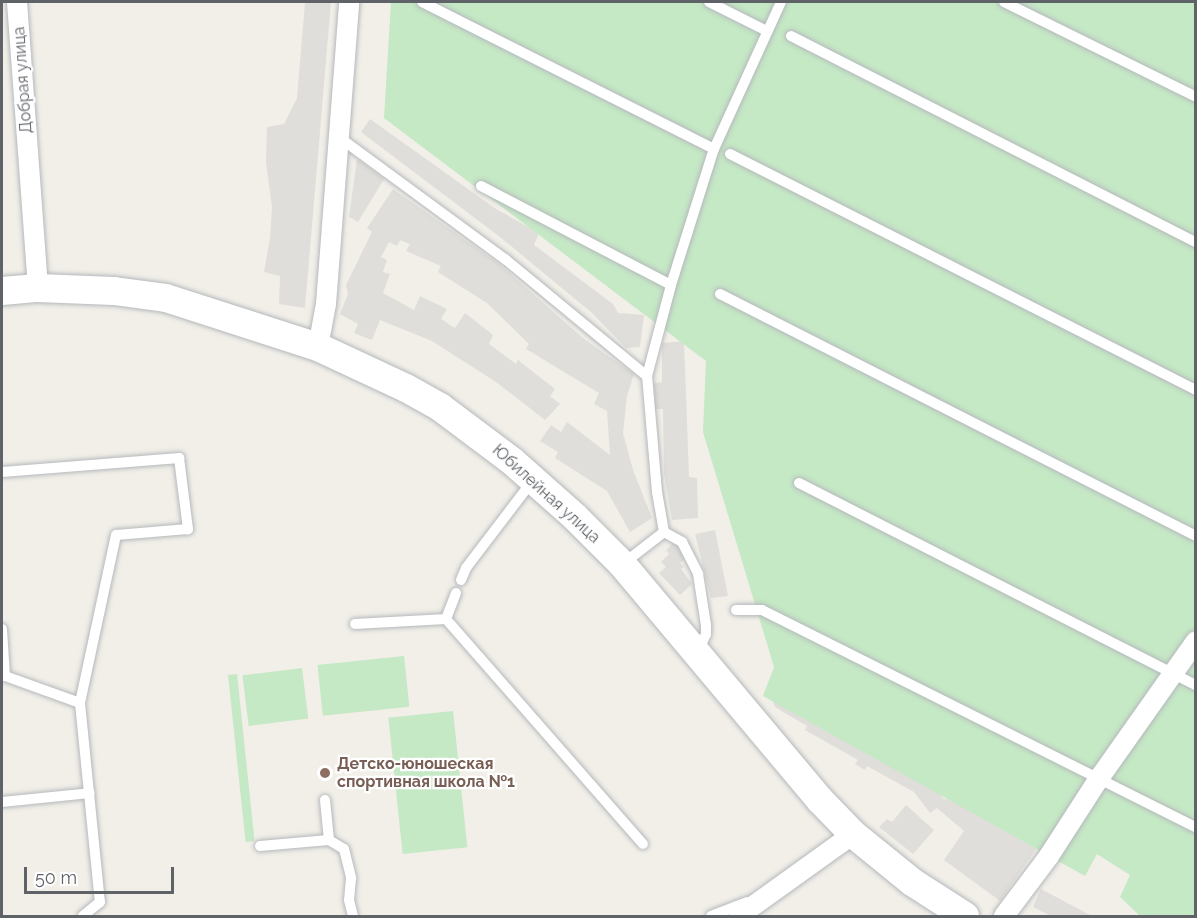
<!DOCTYPE html>
<meta charset="utf-8">
<style>
body{margin:0}
#map{position:relative;width:1197px;height:918px;overflow:hidden;background:#f1efe8;font-family:Raleway,sans-serif}
div>[style]{position:absolute}
.industrial>*{inset:0;background:#e0deda}
.green>*{inset:0;background:#c5e8c5;transform-origin:0 0}
.roads{filter:drop-shadow(0 0 2px #b5b8bc) drop-shadow(0 0 2px #b5b8bc)}
.lane>*{height:10px;margin:-5px;padding:0 5px;transform-origin:5px;border-radius:5px;background:#fff}
.street>*{height:20px;margin:-10px;padding:0 10px;transform-origin:10px;border-radius:10px;background:#fff}
.secondary>*{height:28px;margin:-14px;padding:0 14px;transform-origin:14px;border-radius:14px;background:#fff}
.dots>*{width:16px;height:16px;translate:-50% -50%;box-sizing:border-box;border:3px solid #fff;border-radius:50%}
span{translate:-50% -50%;white-space:nowrap;text-align:center;line-height:1.15;-webkit-text-stroke:4.5px #fff;paint-order:stroke}
.street-label{font-size:16px;color:#5f6368}
.education-label{font-size:16px;color:#785e54;font-weight:700}
.left{translate:0 -50%;text-align:left}
.frame{position:absolute;inset:0;border:3px solid #5f6368;pointer-events:none}
.scale{position:absolute;left:24px;top:867px;width:150px;height:27px;box-sizing:border-box;border:3px solid #5f6368;border-top:0;padding-left:8px;font-size:18px;line-height:21px;white-space:nowrap;color:#5f6368;-webkit-text-stroke:4px #fff;paint-order:stroke}
</style>
<div id="map">
<div class="industrial">
<i style="clip-path:polygon(305px 2px,331px 2px,305px 308px,279px 304px,280px 276px,264px 272px,270px 238px,272px 207px,266px 163px,267px 127px,284px 124px,297px 98px)"></i>
<i style="clip-path:polygon(370px 119px,496px 209px,539px 233px,534px 245px,613px 304px,618px 313px,644px 315px,640px 347px,626px 348px,592px 313px,500px 237px,361px 132px)"></i>
<i style="clip-path:polygon(357px 159px,384px 179px,358px 222px,349px 217px)"></i>
<i style="clip-path:polygon(393px 189px,499px 264px,584px 339px,634px 374px,627px 396px,623px 433px,633px 470px,652px 518px,630px 532px,607px 491px,555px 458px,558px 452px,540px 441px,551px 425px,561px 432px,567px 422px,610px 455px,607px 411px,594px 404px,599px 393px,526px 349px,529px 344px,487px 303px,438px 272px,441px 266px,406px 251px,410px 244px,400px 240px,397px 246px,389px 242px,381px 257px,387px 260px,383px 272px,390px 274px,383px 293px,414px 310px,420px 296px,447px 309px,441px 319px,455px 328px,465px 313px,493px 335px,489px 344px,516px 364px,518px 360px,555px 389px,550px 396px,560px 404px,545px 420px,496px 382px,432px 341px,380px 320px,372px 340px,354px 333px,358px 324px,340px 314px,348px 294px,346px 285px,372px 232px,367px 228px)"></i>
<i style="clip-path:polygon(684px 341px,689px 477px,697px 478px,698px 518px,672px 520px,664px 473px,663px 409px,655px 409px,654px 383px,662px 382px,662px 343px)"></i>
<i style="clip-path:polygon(715px 530px,728px 596px,711px 598px,695px 534px)"></i>
<i style="clip-path:polygon(674px 543px,686px 557px,680px 563px,684px 567px,681px 569px,692px 584px,680px 595px,659px 573px,666px 567px,661px 562px,669px 554px,666px 550px)"></i>
<i style="clip-path:polygon(778px 694px,927px 779px,944px 799px,965px 802px,1036px 849px,1000px 901px,944px 860px,964px 831px,937px 808px,930px 813px,914px 792px,867px 766px,865px 770px,855px 764px,858px 760px,805px 730px,807px 726px,775px 707px,773px 702px)"></i>
<i style="clip-path:polygon(906px 805px,934px 830px,913px 854px,879px 827px,887px 819px,892px 822px)"></i>
<i style="clip-path:polygon(1041px 889px,1092px 916px,1051px 916px,1033px 907px)"></i>
</div>
<div class="green">
<i style="clip-path:polygon(391px 2px,1195px 2px,1195px 916px,1140px 916px,1120px 897px,1130px 875px,1097px 854px,1085px 876px,763px 696px,774px 667px,703px 432px,706px 361px,384px 118px)"></i>
<i style="left:404px;top:656px;width:51px;height:87px;rotate:84deg"></i>
<i style="left:302px;top:668px;width:51px;height:60px;rotate:83deg"></i>
<i style="left:237px;top:674px;width:168px;height:9px;rotate:84deg"></i>
<i style="left:453px;top:711px;width:137px;height:65px;rotate:84deg"></i>
</div>
<div class="roads">
<div class="lane">
<i style="left:422px;top:2px;width:327px;rotate:26.7deg"></i>
<i style="left:709px;top:2px;width:65px;rotate:26.6deg"></i>
<i style="left:1004px;top:2px;width:214px;rotate:26.3deg"></i>
<i style="left:791px;top:36px;width:454px;rotate:27deg"></i>
<i style="left:340px;top:138px;width:205px;rotate:36.3deg"></i>
<i style="left:505px;top:259px;width:184px;rotate:39.5deg"></i>
<i style="left:730px;top:154px;width:522px;rotate:26.86deg"></i>
<i style="left:481px;top:186px;width:214px;rotate:27.5deg"></i>
<i style="left:720px;top:294px;width:534px;rotate:26.95deg"></i>
<i style="left:2px;top:472px;width:178px;rotate:-4.5deg"></i>
<i style="left:179px;top:458px;width:72px;rotate:82.8deg"></i>
<i style="left:188px;top:529px;width:72px;rotate:175.2deg"></i>
<i style="left:116px;top:535px;width:172px;rotate:102.1deg"></i>
<i style="left:80px;top:703px;width:80px;rotate:-160.2deg"></i>
<i style="left:5px;top:676px;width:47px;rotate:-93.7deg"></i>
<i style="left:799px;top:483px;width:445px;rotate:27deg"></i>
<i style="left:664px;top:532px;width:41px;rotate:-99.9deg"></i>
<i style="left:657px;top:492px;width:116px;rotate:-94.9deg"></i>
<i style="left:647px;top:376px;width:94px;rotate:-75.2deg"></i>
<i style="left:671px;top:285px;width:143px;rotate:-72.5deg"></i>
<i style="left:714px;top:149px;width:162px;rotate:-65.5deg"></i>
<i style="left:664px;top:532px;width:21px;rotate:29deg"></i>
<i style="left:682px;top:542px;width:36px;rotate:63deg"></i>
<i style="left:698px;top:574px;width:52px;rotate:81.1deg"></i>
<i style="left:706px;top:625px;width:9px;rotate:90deg"></i>
<i style="left:706px;top:634px;width:17px;rotate:114deg"></i>
<i style="left:624px;top:563px;width:51px;rotate:-37.8deg"></i>
<i style="left:461px;top:580px;width:13px;rotate:-67deg"></i>
<i style="left:466px;top:568px;width:111px;rotate:-52.7deg"></i>
<i style="left:456px;top:593px;width:28px;rotate:111deg"></i>
<i style="left:446px;top:619px;width:299px;rotate:48.8deg"></i>
<i style="left:736px;top:610px;width:26px"></i>
<i style="left:762px;top:610px;width:485px;rotate:26.6deg"></i>
<i style="left:355px;top:624px;width:91px;rotate:-3.1deg"></i>
<i style="left:80px;top:703px;width:200px;rotate:84.3deg"></i>
<i style="left:100px;top:902px;width:22px;rotate:141deg"></i>
<i style="left:325px;top:800px;width:40px;rotate:84.3deg"></i>
<i style="left:329px;top:840px;width:17px;rotate:31deg"></i>
<i style="left:344px;top:849px;width:30px;rotate:76deg"></i>
<i style="left:351px;top:878px;width:22px;rotate:95deg"></i>
<i style="left:349px;top:900px;width:16px;rotate:76deg"></i>
<i style="left:2px;top:802px;width:88px;rotate:-5.8deg"></i>
<i style="left:260px;top:846px;width:69px;rotate:-5deg"></i>
<i style="left:711px;top:916px;width:39px;rotate:-21deg"></i>
</div>
<div class="street">
<i style="left:17px;top:2px;width:287px;rotate:85.8deg"></i>
<i style="left:318px;top:347px;width:44px;rotate:-79.5deg"></i>
<i style="left:326px;top:304px;width:303px;rotate:-85.6deg"></i>
<i style="left:739px;top:916px;width:140px;rotate:-35.7deg"></i>
<i style="left:1004px;top:916px;width:75px;rotate:-53.1deg"></i>
<i style="left:1049px;top:856px;width:94px;rotate:-57.2deg"></i>
<i style="left:1100px;top:777px;width:166px;rotate:-54.8deg"></i>
</div>
<div class="secondary">
<i style="left:2px;top:291px;width:36px;rotate:-5deg"></i>
<i style="left:38px;top:288px;width:76px;rotate:2.3deg"></i>
<i style="left:114px;top:291px;width:52px;rotate:7.7deg"></i>
<i style="left:166px;top:298px;width:160px;rotate:17.9deg"></i>
<i style="left:318px;top:347px;width:97px;rotate:25deg"></i>
<i style="left:406px;top:388px;width:39px;rotate:29deg"></i>
<i style="left:440px;top:407px;width:90px;rotate:36.9deg"></i>
<i style="left:512px;top:461px;width:84px;rotate:41.6deg"></i>
<i style="left:575px;top:517px;width:66px;rotate:45deg"></i>
<i style="left:622px;top:564px;width:308px;rotate:50deg"></i>
<i style="left:820px;top:800px;width:47px;rotate:45.9deg"></i>
<i style="left:853px;top:834px;width:76px;rotate:39.1deg"></i>
<i style="left:912px;top:882px;width:63px;rotate:32.7deg"></i>
</div>
</div>
<div class="dots">
<i style="left:325px;top:773px;background:#8d6e63"></i>
</div>
<div class="street-label">
<span style="left:23px;top:80px;rotate:-94deg">Добрая улица</span>
<span style="left:546px;top:494px;rotate:42deg">Юбилейная улица</span>
</div>
<div class="education-label">
<span class="left" style="left:337px;top:773px">Детско-юношеская<br>спортивная школа №1</span>
</div>
<div class="frame"></div>
<div class="scale">50 m</div>
</div>
